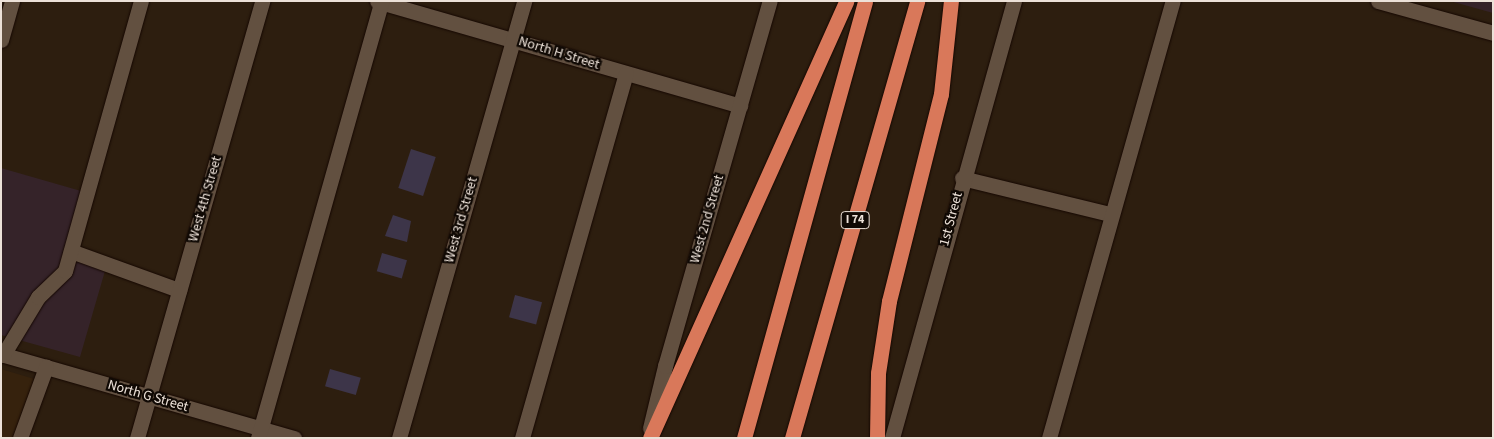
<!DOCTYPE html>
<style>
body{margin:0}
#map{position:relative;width:1494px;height:439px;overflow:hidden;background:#2d1e0f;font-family:"Source Sans 3",sans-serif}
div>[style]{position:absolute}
.built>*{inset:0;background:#36220d}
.industrial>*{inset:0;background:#352329}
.building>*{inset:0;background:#3d3549;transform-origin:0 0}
.roads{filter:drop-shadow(0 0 1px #150700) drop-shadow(0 0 1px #150700)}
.minor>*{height:15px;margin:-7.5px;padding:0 7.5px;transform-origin:7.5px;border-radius:7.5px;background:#625040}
.highway>*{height:15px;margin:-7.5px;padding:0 7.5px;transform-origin:7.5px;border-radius:7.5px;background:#d9785a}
span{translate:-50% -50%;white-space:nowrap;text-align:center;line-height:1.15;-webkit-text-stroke:4.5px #100904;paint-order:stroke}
.shield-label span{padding:1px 4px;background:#100904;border:1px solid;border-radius:4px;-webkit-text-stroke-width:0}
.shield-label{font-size:12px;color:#ece1d8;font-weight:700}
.street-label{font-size:14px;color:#ece1d8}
.frame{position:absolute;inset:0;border:2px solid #ece1d8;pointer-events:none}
</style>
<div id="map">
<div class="built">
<i style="clip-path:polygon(1px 369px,41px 381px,20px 438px,1px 438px)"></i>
</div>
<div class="industrial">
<i style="clip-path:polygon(1450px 1px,1493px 1px,1493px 13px)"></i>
<i style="clip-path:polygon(1px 168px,88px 193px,71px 251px,107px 264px,80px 357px,1px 335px)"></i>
</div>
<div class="building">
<i style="left:411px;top:149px;width:26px;height:41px;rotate:18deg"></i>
<i style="clip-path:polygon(393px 215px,411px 221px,407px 242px,385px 236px)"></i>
<i style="left:382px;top:253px;width:26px;height:19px;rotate:16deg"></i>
<i style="left:515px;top:295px;width:28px;height:23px;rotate:15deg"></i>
<i style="left:330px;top:369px;width:32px;height:18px;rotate:16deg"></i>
</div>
<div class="roads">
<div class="minor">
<i style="left:377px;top:1px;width:378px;rotate:16.1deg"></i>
<i style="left:1378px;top:1px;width:119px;rotate:15.5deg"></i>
<i style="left:1px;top:40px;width:41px;rotate:-74.2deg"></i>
<i style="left:962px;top:178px;width:152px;rotate:13.7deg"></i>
<i style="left:71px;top:251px;width:115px;rotate:19.9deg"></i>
<i style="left:1px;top:354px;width:305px;rotate:16deg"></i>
<i style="left:3px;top:355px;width:68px;rotate:-58.9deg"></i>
<i style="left:38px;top:297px;width:37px;rotate:-44deg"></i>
<i style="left:65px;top:271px;width:280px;rotate:-74.3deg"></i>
<i style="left:650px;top:428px;width:64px;rotate:-76.4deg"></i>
<i style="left:665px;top:366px;width:380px;rotate:-74deg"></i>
<i style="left:20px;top:438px;width:76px;rotate:-69.9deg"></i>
<i style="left:137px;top:438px;width:455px;rotate:-74deg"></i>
<i style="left:258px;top:438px;width:454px;rotate:-74.2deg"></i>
<i style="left:399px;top:438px;width:455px;rotate:-74deg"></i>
<i style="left:522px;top:438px;width:379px;rotate:-74.1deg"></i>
<i style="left:892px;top:438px;width:454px;rotate:-74.4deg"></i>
<i style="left:1049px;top:438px;width:454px;rotate:-74.2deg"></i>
</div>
<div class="highway">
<i style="left:650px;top:438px;width:479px;rotate:-65.8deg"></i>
<i style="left:744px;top:438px;width:453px;rotate:-74.5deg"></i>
<i style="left:792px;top:438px;width:455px;rotate:-74deg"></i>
<i style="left:877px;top:438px;width:65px;rotate:-89.1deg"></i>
<i style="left:878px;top:373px;width:73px;rotate:-81.3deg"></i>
<i style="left:889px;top:301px;width:213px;rotate:-75.9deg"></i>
<i style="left:941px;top:94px;width:94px;rotate:-83.9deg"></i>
</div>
</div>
<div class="shield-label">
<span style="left:855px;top:220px">I 74</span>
</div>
<div class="street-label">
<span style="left:559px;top:53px;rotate:17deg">North H Street</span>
<span style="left:205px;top:199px;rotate:-74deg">West 4th Street</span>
<span style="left:707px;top:219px;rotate:-74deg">West 2nd Street</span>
<span style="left:951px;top:219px;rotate:-75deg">1st Street</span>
<span style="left:461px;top:220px;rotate:-74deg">West 3rd Street</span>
<span style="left:148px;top:396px;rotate:16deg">North G Street</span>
</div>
<div class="frame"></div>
</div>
